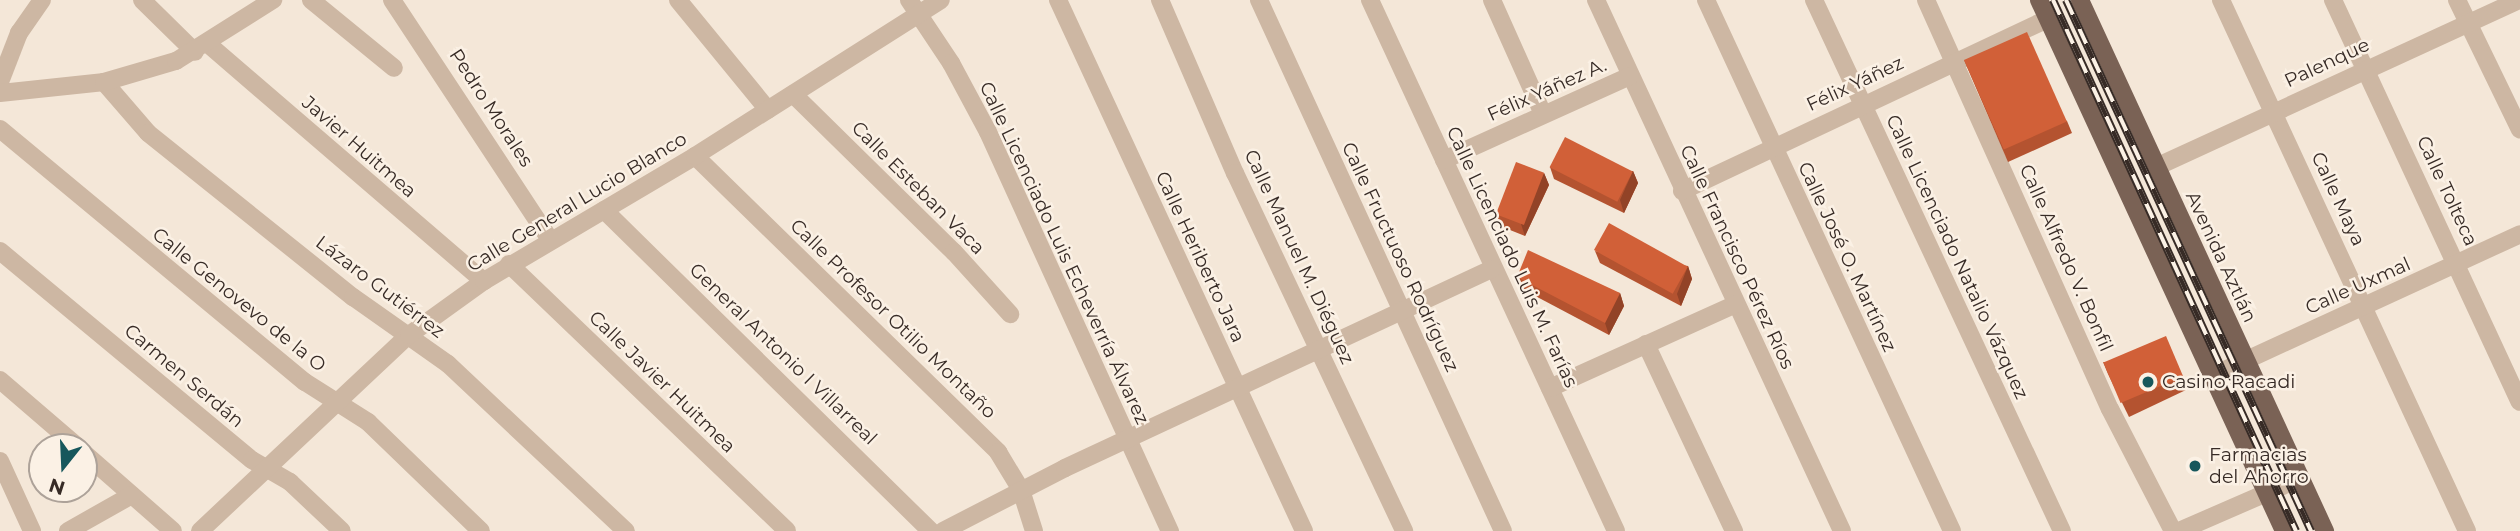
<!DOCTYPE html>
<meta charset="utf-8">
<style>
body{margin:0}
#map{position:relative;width:2520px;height:531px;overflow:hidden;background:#f4e7d8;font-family:Montserrat,sans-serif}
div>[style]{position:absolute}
.minor>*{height:18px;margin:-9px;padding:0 9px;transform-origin:9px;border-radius:9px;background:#cdb7a3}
.major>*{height:18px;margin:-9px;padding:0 9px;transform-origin:9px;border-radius:9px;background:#7a6255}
.rail>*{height:8px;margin-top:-4px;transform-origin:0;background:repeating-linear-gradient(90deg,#fbf1e5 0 16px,#372b26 0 32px);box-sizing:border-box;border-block:2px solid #372b26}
.wall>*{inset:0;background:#b45330}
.shaded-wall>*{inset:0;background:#924327}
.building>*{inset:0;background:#d16038;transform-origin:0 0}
.dots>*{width:19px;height:19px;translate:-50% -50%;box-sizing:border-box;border:4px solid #fbf1e5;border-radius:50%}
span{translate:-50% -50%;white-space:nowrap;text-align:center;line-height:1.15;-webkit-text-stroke:5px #fbf1e5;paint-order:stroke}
.street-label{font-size:19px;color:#372b26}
.poi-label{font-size:19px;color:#372b26}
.left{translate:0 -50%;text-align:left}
.north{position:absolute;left:28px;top:433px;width:70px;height:70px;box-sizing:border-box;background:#fbf1e5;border:2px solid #ada299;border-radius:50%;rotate:198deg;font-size:19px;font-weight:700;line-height:28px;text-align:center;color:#372b26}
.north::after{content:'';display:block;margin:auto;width:24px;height:32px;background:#17575c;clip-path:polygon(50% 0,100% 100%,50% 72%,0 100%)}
</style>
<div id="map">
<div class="minor">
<i style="left:142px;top:0;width:74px;rotate:44.5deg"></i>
<i style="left:311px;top:0;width:107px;rotate:39.3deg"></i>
<i style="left:392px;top:0;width:287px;rotate:56.6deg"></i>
<i style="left:678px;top:0;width:142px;rotate:50.7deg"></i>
<i style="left:909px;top:0;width:76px;rotate:56.3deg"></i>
<i style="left:951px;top:63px;width:78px;rotate:61.8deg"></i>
<i style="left:988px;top:132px;width:439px;rotate:65.5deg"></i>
<i style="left:1058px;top:0;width:585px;rotate:65.14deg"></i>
<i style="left:1160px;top:0;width:189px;rotate:66.6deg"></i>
<i style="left:1235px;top:173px;width:396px;rotate:64.7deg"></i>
<i style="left:1259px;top:0;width:584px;rotate:65.32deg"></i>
<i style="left:1370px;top:0;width:585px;rotate:65.14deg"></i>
<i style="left:1492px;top:0;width:125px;rotate:65.9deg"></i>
<i style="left:1596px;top:0;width:585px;rotate:65.14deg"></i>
<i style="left:1706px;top:0;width:585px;rotate:65.14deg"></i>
<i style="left:1814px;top:0;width:586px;rotate:64.97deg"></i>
<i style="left:1926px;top:0;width:448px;rotate:65.8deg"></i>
<i style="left:2110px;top:409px;width:137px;rotate:62.7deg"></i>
<i style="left:2221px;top:0;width:585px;rotate:65.14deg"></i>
<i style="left:2333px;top:0;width:443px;rotate:65.1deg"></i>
<i style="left:2457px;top:0;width:144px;rotate:64.1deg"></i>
<i style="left:208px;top:44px;width:364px;rotate:40.7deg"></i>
<i style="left:0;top:82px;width:53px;rotate:-68.8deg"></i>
<i style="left:19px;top:33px;width:40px;rotate:-55.1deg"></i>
<i style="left:104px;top:82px;width:67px;rotate:49.2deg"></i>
<i style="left:148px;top:133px;width:263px;rotate:38.7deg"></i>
<i style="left:353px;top:297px;width:116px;rotate:35.2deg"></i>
<i style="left:448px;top:364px;width:244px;rotate:43.2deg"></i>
<i style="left:0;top:93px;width:105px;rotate:-6deg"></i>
<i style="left:104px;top:82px;width:75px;rotate:-16.3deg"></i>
<i style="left:176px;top:61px;width:115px;rotate:-32.2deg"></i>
<i style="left:793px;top:94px;width:226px;rotate:44.5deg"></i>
<i style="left:954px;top:252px;width:84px;rotate:47.9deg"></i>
<i style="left:0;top:129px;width:396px;rotate:39.7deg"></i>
<i style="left:305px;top:382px;width:75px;rotate:32.4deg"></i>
<i style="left:368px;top:422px;width:157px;rotate:44deg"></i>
<i style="left:695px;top:156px;width:424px;rotate:44.3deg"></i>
<i style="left:998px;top:452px;width:44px;rotate:58.8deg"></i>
<i style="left:1021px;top:490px;width:43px;rotate:72.4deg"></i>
<i style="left:1444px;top:160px;width:204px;rotate:-24.3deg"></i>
<i style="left:2156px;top:167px;width:400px;rotate:-24.7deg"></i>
<i style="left:1682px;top:191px;width:404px;rotate:-25.2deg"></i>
<i style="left:604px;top:210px;width:458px;rotate:44.5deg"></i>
<i style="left:0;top:251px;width:327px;rotate:39.7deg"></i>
<i style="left:252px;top:460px;width:44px;rotate:30.1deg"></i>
<i style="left:290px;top:482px;width:71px;rotate:43.3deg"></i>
<i style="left:509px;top:264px;width:385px;rotate:43.8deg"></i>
<i style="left:1646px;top:344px;width:207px;rotate:64.8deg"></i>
<i style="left:2214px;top:375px;width:337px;rotate:-24.7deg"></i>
<i style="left:0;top:380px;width:103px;rotate:40.7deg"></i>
<i style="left:1550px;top:388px;width:202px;rotate:-24.3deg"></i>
<i style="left:84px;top:453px;width:118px;rotate:41.2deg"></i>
<i style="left:0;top:461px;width:77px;rotate:65.4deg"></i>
<i style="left:68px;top:531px;width:73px;rotate:-29.4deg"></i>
<i style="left:200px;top:531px;width:287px;rotate:-43.2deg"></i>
<i style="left:409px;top:335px;width:92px;rotate:-35.8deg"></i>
<i style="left:484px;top:281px;width:245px;rotate:-30.6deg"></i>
<i style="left:695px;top:156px;width:291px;rotate:-32.4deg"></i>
<i style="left:943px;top:531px;width:137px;rotate:-27.3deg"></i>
<i style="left:1065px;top:468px;width:471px;rotate:-25deg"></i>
<i style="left:2179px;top:531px;width:133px;rotate:-23.5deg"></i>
</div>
<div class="major">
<i style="left:2039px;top:0;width:585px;rotate:65.23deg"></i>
<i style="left:2080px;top:0;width:585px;rotate:65.23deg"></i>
</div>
<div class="rail">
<i style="left:2053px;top:0;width:584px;rotate:65.41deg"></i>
<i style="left:2066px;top:0;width:585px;rotate:65.23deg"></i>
</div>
<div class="wall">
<i style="clip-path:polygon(1964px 60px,2067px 121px,2072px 133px,2008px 162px)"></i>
<i style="clip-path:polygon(1550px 167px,1633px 171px,1638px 183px,1624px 213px,1554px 179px)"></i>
<i style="clip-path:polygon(1544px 173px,1549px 185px,1525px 236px,1500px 226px,1496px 214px)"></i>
<i style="clip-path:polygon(1595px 251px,1688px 266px,1692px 279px,1681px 306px,1600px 263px)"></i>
<i style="clip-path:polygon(1517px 277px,1620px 293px,1624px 306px,1609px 335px,1522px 289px)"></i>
<i style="clip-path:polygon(2103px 362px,2183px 377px,2188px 389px,2129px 417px,2108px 374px)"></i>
</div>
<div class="shaded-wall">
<i style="clip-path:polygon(1633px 171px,1638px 183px,1624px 213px,1620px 200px)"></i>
<i style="clip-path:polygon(1544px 173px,1549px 185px,1525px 236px,1521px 224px)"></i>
<i style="clip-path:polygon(1688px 266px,1692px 279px,1681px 306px,1677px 294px)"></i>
<i style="clip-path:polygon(1620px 293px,1624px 306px,1609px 335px,1605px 323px)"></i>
</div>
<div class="building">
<i style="left:2027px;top:32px;width:98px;height:69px;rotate:66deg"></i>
<i style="left:1565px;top:137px;width:76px;height:34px;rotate:27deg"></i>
<i style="left:1516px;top:162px;width:30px;height:56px;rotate:21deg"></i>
<i style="left:1609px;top:223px;width:90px;height:31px;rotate:29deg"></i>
<i style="clip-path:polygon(1528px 250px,1620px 293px,1605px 323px,1517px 277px)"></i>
<i style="left:2166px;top:336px;width:44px;height:68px;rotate:67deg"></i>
</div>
<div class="dots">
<i style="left:2148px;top:382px;background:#17575c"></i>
<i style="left:2195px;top:466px;background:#17575c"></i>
</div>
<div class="street-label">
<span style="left:2327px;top:63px;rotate:-25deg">Palenque</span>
<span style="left:1855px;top:84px;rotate:-25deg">Félix Yáñez</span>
<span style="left:1547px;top:90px;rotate:-24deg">Félix Yáñez A.</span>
<span style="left:491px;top:108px;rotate:57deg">Pedro Morales</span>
<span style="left:359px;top:147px;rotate:41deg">Javier Huitmea</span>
<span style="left:918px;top:188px;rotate:45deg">Calle Esteban Vaca</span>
<span style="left:2447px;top:191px;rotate:65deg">Calle Tolteca</span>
<span style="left:2338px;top:199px;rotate:65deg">Calle Maya</span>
<span style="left:577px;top:202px;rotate:-31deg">Calle General Lucio Blanco</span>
<span style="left:1064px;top:253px;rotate:65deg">Calle Licenciado Luis Echeverría Álvarez</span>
<span style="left:1200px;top:257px;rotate:65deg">Calle Heriberto Jara</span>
<span style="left:1299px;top:257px;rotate:65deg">Calle Manuel M. Diéguez</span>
<span style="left:1400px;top:257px;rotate:65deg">Calle Fructuoso Rodríguez</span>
<span style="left:1512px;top:257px;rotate:65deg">Calle Licenciado Luis M. Farías</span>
<span style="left:1737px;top:257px;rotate:65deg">Calle Francisco Pérez Ríos</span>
<span style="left:1847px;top:257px;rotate:65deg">Calle José O. Martínez</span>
<span style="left:1957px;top:257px;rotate:65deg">Calle Licenciado Natalio Vázquez</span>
<span style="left:2221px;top:257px;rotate:65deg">Avenida Aztlán</span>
<span style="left:2066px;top:258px;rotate:66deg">Calle Alfredo V. Bonfil</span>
<span style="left:2358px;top:286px;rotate:-24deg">Calle Uxmal</span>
<span style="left:380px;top:287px;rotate:37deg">Lázaro Gutiérrez</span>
<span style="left:239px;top:300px;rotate:39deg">Calle Genovevo de la O</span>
<span style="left:893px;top:319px;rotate:44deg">Calle Profesor Otilio Montaño</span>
<span style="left:783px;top:354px;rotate:44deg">General Antonio I Villarreal</span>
<span style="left:184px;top:376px;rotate:40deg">Carmen Serdán</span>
<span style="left:662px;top:382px;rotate:44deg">Calle Javier Huitmea</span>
</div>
<div class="poi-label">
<span class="left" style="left:2162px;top:382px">Casino Racadi</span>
<span class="left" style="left:2209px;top:466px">Farmacias<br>del Ahorro</span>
</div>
<div class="north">N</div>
</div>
